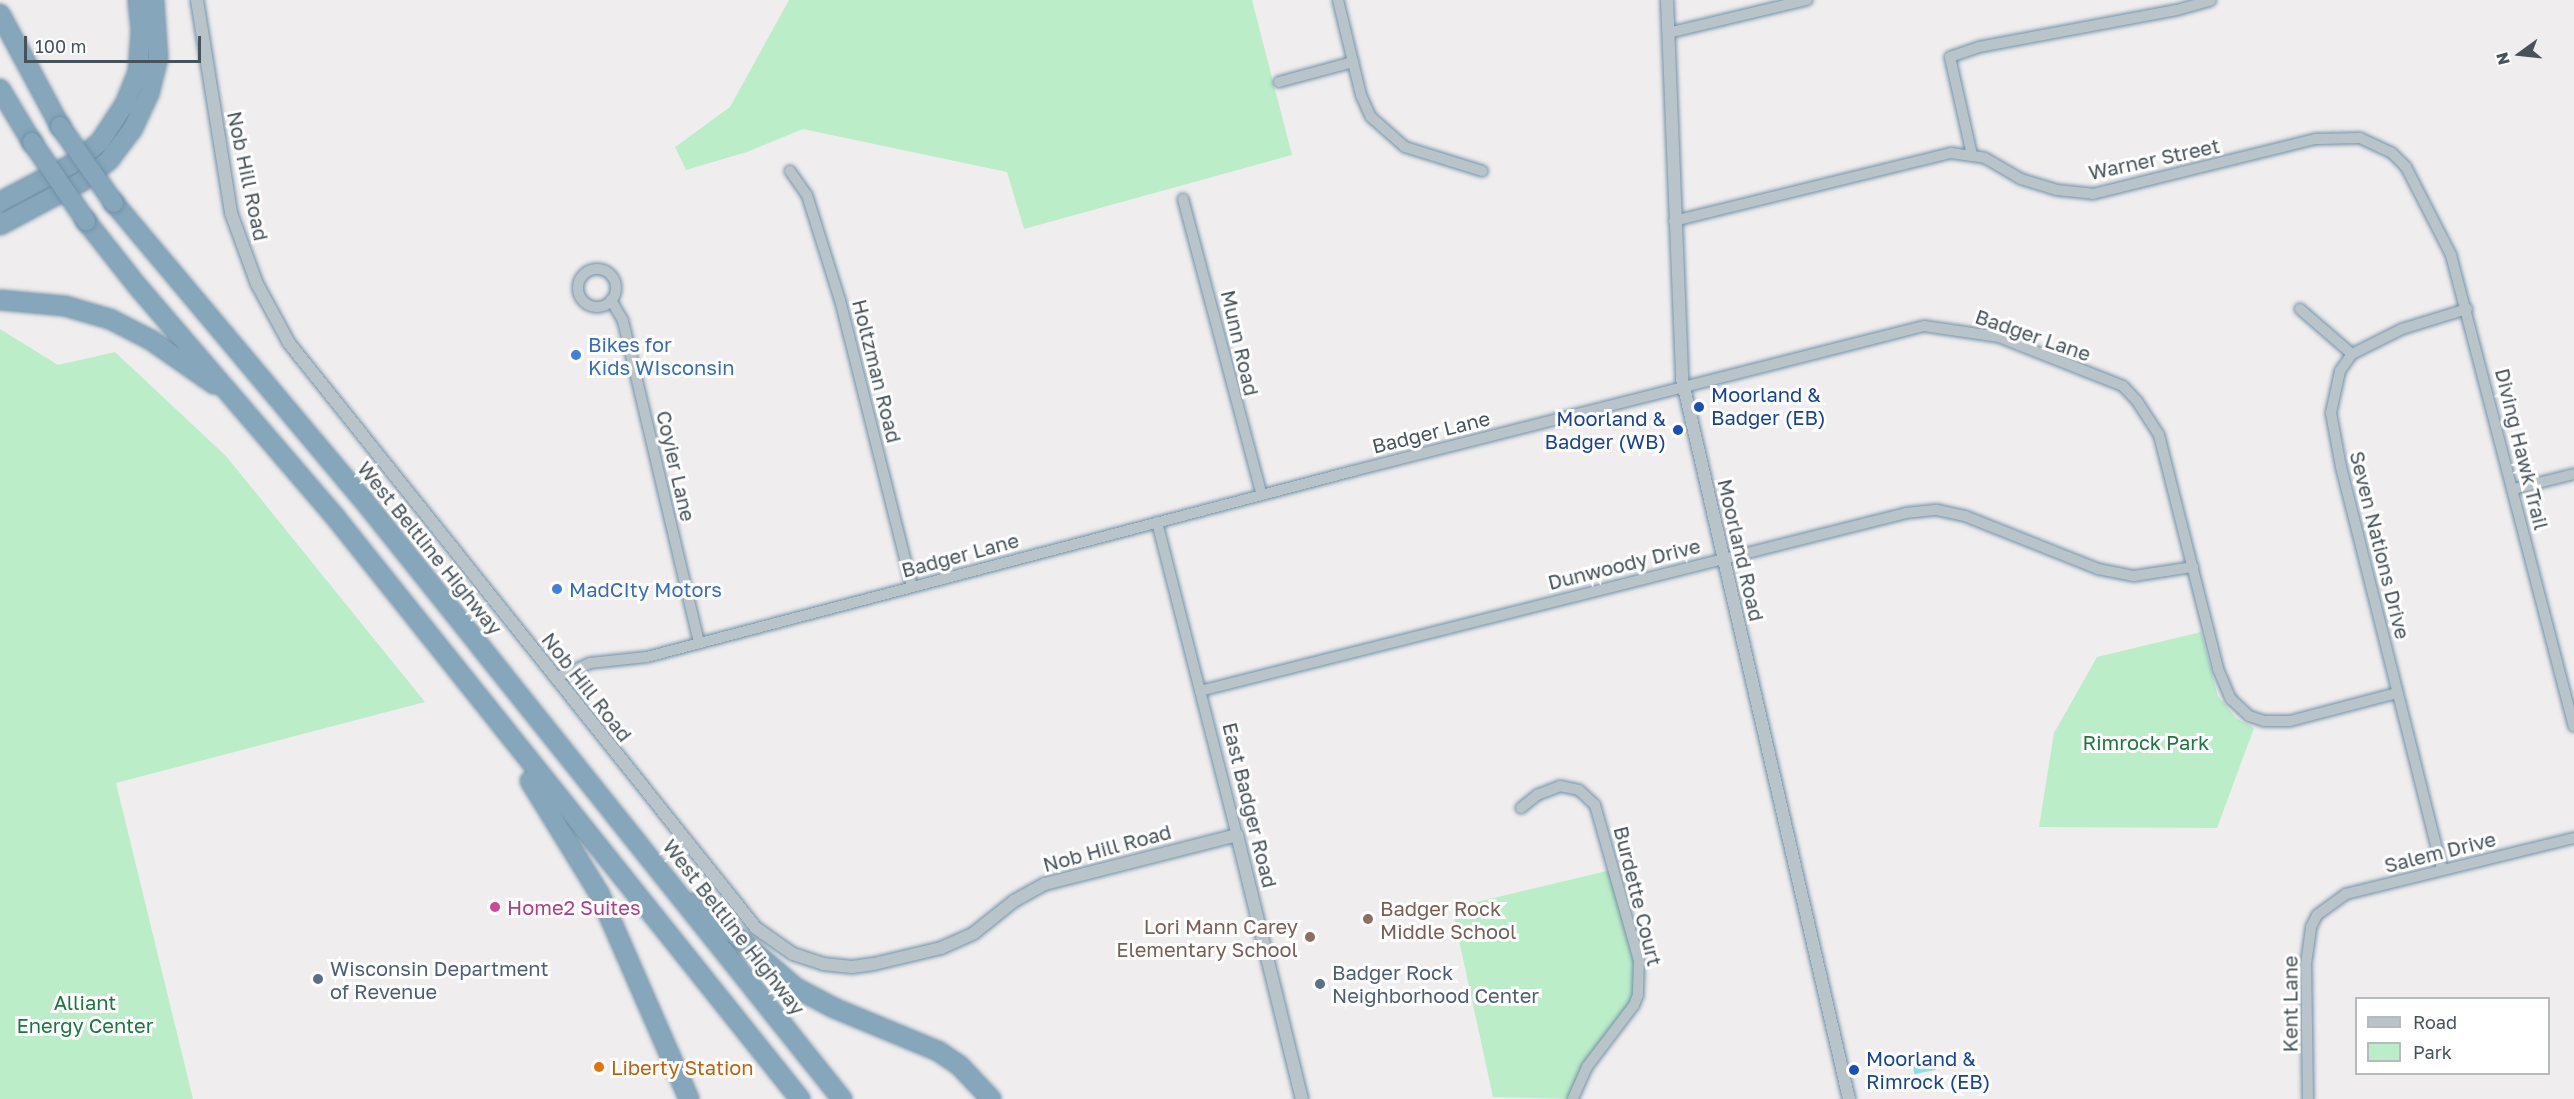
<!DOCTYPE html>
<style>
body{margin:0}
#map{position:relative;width:2574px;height:1099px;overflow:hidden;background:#f0edee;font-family:"Golos Text",sans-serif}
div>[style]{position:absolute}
.green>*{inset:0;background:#bcedc9}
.water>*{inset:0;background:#8be0e8;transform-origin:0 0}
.roads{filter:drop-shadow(0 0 2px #7291a7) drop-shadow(0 0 2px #7291a7)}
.minor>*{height:10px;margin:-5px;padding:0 5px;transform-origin:5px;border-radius:5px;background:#b9c4ca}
.minor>.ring{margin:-5px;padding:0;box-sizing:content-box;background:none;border:10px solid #b9c4ca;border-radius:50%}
.tertiary>*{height:12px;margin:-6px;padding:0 6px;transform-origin:6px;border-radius:6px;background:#b9c4ca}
.motorway>*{height:18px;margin:-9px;padding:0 9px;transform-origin:9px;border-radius:9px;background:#86a6bb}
.bridges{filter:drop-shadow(0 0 2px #7291a7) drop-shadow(0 0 2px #7291a7)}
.motorway-bridge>*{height:18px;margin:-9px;padding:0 9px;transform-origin:9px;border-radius:9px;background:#86a6bb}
.dots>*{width:16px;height:16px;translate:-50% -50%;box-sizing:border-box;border:3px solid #fff;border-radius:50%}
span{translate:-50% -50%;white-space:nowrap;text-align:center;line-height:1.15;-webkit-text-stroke:6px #fff;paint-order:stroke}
.street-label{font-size:20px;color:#46535a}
.shop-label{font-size:20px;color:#366cbe}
.left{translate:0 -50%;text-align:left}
.transit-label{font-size:20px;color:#164399}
.right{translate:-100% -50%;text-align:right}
.park-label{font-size:20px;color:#1a783d}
.hotel-label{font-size:20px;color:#b23c85}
.education-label{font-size:20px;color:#785e54}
.service-label{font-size:20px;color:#4e5e75}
.food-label{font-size:20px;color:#c56008}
.legend{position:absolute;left:2355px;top:997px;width:195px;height:78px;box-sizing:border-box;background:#fff;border:2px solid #b5babd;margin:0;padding:8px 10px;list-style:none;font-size:18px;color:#46535a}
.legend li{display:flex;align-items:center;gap:12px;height:30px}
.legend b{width:30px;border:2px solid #b5babd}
.north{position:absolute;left:2490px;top:24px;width:60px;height:60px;-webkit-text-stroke:4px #fff;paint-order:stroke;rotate:255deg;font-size:16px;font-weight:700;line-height:24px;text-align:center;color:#46535a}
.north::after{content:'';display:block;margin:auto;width:21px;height:27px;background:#46535a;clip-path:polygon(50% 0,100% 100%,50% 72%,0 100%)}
.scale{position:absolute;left:24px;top:36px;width:177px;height:27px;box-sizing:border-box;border:3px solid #46535a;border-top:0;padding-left:8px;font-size:18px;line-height:21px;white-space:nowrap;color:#46535a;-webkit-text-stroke:4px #fff;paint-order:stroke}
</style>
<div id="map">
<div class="green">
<i style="clip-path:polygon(789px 0,1252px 0,1292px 155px,1024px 229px,1007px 172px,803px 129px,747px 152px,686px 170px,675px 147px,730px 107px)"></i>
<i style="clip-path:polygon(0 329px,58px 365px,115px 352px,226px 456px,425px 702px,116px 783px,193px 1099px,0 1099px)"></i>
<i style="clip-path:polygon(2201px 632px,2218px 696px,2236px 718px,2254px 728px,2217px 828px,2039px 827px,2054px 733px,2097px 657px)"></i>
<i style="clip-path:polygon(1615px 869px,1632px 932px,1638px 995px,1573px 1099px,1493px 1097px,1452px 908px)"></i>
</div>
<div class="water">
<i style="left:1933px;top:1056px;width:14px;height:22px;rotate:78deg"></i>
</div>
<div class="roads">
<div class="minor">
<i style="left:1338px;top:0;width:98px;rotate:76.4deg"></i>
<i style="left:1361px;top:95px;width:24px;rotate:66deg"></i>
<i style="left:1371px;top:117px;width:45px;rotate:41.4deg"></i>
<i style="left:1405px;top:147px;width:81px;rotate:17.3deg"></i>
<i style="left:1668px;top:33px;width:143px;rotate:-13.4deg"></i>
<i style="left:1279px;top:82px;width:77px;rotate:-15.1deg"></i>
<i style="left:1972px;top:155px;width:100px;rotate:-102.7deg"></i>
<i style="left:1950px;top:57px;width:31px;rotate:-19deg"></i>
<i style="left:1979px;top:47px;width:201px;rotate:-10.6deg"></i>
<i style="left:2177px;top:10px;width:35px;rotate:-16deg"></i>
<i style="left:790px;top:171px;width:29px;rotate:55deg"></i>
<i style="left:807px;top:195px;width:110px;rotate:72.6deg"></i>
<i style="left:840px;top:300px;width:295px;rotate:75.9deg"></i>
<i style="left:1183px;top:199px;width:306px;rotate:75.1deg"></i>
<i style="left:1674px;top:221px;width:285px;rotate:-13.8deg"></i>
<i style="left:1951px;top:153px;width:34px;rotate:8deg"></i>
<i style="left:1985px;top:158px;width:42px;rotate:30.3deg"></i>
<i style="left:2021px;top:179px;width:38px;rotate:17deg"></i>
<i style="left:2057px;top:190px;width:36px;rotate:6deg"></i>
<i style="left:2093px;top:194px;width:230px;rotate:-13.9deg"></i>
<i style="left:2316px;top:139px;width:44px;rotate:-1.3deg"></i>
<i style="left:2360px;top:138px;width:35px;rotate:25deg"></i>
<i style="left:2392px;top:153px;width:20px;rotate:45deg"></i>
<i style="left:2406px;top:167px;width:99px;rotate:62.9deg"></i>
<i style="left:2451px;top:255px;width:487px;rotate:75.4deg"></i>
<i class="ring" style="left:578px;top:269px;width:28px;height:28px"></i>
<i style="left:611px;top:300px;width:24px;rotate:60deg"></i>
<i style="left:623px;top:321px;width:331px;rotate:76.7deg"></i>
<i style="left:2300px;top:309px;width:69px;rotate:40.9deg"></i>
<i style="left:2514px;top:489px;width:62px;rotate:-14deg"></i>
<i style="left:1157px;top:522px;width:323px;rotate:75.7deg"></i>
<i style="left:555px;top:678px;width:38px;rotate:-23deg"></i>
<i style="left:590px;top:663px;width:57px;rotate:-6deg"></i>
<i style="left:647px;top:657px;width:730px;rotate:-14.76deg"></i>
<i style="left:1353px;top:471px;width:589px;rotate:-14.25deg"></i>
<i style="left:1924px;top:326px;width:76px;rotate:8.3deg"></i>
<i style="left:1999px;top:337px;width:133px;rotate:21.6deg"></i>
<i style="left:2123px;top:386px;width:21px;rotate:47deg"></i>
<i style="left:2137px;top:401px;width:40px;rotate:57.1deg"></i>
<i style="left:2159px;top:435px;width:241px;rotate:75.8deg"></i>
<i style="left:2218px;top:669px;width:33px;rotate:67deg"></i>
<i style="left:2231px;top:699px;width:25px;rotate:43deg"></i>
<i style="left:2249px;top:716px;width:16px;rotate:18deg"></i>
<i style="left:2264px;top:721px;width:26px"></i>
<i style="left:2290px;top:721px;width:111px;rotate:-14.7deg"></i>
<i style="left:1200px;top:691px;width:728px;rotate:-14.15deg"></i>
<i style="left:1906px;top:513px;width:31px;rotate:-6deg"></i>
<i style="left:1937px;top:510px;width:29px;rotate:12deg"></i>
<i style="left:1965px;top:516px;width:143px;rotate:21.7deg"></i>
<i style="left:2098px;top:569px;width:37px;rotate:11deg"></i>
<i style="left:2134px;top:576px;width:60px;rotate:-8.7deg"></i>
<i style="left:1521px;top:808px;width:21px;rotate:-39deg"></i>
<i style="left:1537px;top:795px;width:25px;rotate:-21deg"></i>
<i style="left:1560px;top:786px;width:19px;rotate:12deg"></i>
<i style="left:1579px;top:790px;width:22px;rotate:43deg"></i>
<i style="left:1595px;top:805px;width:162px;rotate:74.2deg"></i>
<i style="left:1639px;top:961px;width:34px;rotate:92deg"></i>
<i style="left:1638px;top:995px;width:11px;rotate:112deg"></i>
<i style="left:1634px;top:1005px;width:78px;rotate:127.2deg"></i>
<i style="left:1587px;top:1067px;width:35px;rotate:114deg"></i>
<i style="left:2442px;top:869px;width:414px;rotate:-104.1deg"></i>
<i style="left:2341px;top:467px;width:55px;rotate:-100.5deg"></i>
<i style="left:2331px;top:413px;width:43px;rotate:-77.9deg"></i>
<i style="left:2340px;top:371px;width:21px;rotate:-55deg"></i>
<i style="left:2352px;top:354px;width:56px;rotate:-26.6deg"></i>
<i style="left:2402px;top:329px;width:68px;rotate:-17.1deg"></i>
<i style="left:2308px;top:1099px;width:135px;rotate:-90.8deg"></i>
<i style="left:2306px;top:964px;width:37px;rotate:-82deg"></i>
<i style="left:2311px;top:927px;width:13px;rotate:-63deg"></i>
<i style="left:2317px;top:915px;width:36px;rotate:-36deg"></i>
<i style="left:2346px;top:894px;width:235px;rotate:-13.8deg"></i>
</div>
<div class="tertiary">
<i style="left:197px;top:0;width:216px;rotate:80.9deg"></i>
<i style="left:231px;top:213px;width:76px;rotate:69.9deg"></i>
<i style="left:257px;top:284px;width:67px;rotate:61.5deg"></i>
<i style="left:289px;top:343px;width:749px;rotate:51.4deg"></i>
<i style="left:756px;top:928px;width:45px;rotate:35.1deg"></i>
<i style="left:793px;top:954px;width:32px;rotate:18deg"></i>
<i style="left:823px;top:964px;width:29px;rotate:6deg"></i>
<i style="left:852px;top:967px;width:22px;rotate:-8deg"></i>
<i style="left:874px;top:964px;width:69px;rotate:-13.4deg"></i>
<i style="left:941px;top:948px;width:36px;rotate:-24deg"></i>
<i style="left:974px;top:933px;width:51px;rotate:-38.7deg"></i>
<i style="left:1014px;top:901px;width:35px;rotate:-29deg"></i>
<i style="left:1045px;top:884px;width:198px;rotate:-14.3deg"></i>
<i style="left:1237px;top:835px;width:272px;rotate:76.2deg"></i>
<i style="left:1667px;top:0;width:379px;rotate:87.7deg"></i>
<i style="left:1682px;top:379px;width:739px;rotate:76.94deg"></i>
</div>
<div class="motorway">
<i style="left:0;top:14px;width:127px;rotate:61.8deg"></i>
<i style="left:0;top:89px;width:62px;rotate:58.9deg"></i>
<i style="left:0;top:202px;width:81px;rotate:-27.8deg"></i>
<i style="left:72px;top:164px;width:36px;rotate:-38deg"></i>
<i style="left:100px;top:142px;width:45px;rotate:-56.7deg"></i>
<i style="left:125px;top:104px;width:35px;rotate:-68deg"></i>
<i style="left:138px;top:72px;width:42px;rotate:-85.9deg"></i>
<i style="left:141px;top:30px;width:30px;rotate:-96deg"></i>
<i style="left:114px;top:203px;width:384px;rotate:50deg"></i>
<i style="left:361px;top:497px;width:771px;rotate:51.38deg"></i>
<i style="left:86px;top:221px;width:85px;rotate:51.7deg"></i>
<i style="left:139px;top:288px;width:303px;rotate:49.4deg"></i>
<i style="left:336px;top:518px;width:744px;rotate:51.39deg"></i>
<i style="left:0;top:225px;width:92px;rotate:-28deg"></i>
<i style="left:81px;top:182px;width:36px;rotate:-38deg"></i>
<i style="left:109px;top:160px;width:38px;rotate:-53deg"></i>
<i style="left:132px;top:130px;width:40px;rotate:-65deg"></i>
<i style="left:149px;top:94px;width:37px;rotate:-76deg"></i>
<i style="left:158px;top:58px;width:58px;rotate:-93.9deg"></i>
<i style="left:0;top:300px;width:65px;rotate:5.3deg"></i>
<i style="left:65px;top:306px;width:47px;rotate:16.1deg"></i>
<i style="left:110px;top:319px;width:46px;rotate:27.1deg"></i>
<i style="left:151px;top:340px;width:77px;rotate:34.9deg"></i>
<i style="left:530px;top:781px;width:132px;rotate:58.4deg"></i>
<i style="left:599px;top:893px;width:225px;rotate:66.4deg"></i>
<i style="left:697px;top:902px;width:131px;rotate:41deg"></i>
<i style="left:796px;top:988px;width:43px;rotate:27.8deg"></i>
<i style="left:834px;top:1008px;width:113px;rotate:22.5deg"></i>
<i style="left:938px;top:1051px;width:25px;rotate:34deg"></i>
<i style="left:959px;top:1065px;width:47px;rotate:46.7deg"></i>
</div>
</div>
<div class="bridges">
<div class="motorway-bridge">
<i style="left:60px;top:126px;width:94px;rotate:55deg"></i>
<i style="left:32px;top:142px;width:96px;rotate:55.6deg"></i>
</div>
</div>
<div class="dots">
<i style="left:576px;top:355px;background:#3f7fe0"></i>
<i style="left:1699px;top:407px;background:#1a4fb4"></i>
<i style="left:1678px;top:430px;background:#1a4fb4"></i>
<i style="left:557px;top:589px;background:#3f7fe0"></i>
<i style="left:495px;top:907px;background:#d1479c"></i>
<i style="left:1368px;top:919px;background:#8d6e63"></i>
<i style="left:1310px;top:937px;background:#8d6e63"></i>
<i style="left:318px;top:979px;background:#5c6f8a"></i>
<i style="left:1320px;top:984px;background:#5c6f8a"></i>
<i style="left:599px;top:1067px;background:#e8710a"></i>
<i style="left:1854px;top:1070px;background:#1a4fb4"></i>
</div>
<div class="street-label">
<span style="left:2154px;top:159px;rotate:-12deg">Warner Street</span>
<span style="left:248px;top:176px;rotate:78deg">Nob Hill Road</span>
<span style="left:2033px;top:335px;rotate:19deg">Badger Lane</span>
<span style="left:1240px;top:343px;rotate:77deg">Munn Road</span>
<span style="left:877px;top:371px;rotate:76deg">Holtzman Road</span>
<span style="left:1431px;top:432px;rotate:-14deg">Badger Lane</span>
<span style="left:2522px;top:449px;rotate:76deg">Diving Hawk Trail</span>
<span style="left:676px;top:466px;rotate:77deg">Coyier Lane</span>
<span style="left:2380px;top:545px;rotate:76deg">Seven Nations Drive</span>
<span style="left:430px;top:548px;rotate:51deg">West Beltline Highway</span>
<span style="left:1741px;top:550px;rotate:77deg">Moorland Road</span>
<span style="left:960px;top:555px;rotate:-15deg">Badger Lane</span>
<span style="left:1624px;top:564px;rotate:-14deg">Dunwoody Drive</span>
<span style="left:587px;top:687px;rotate:52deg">Nob Hill Road</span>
<span style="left:1250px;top:805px;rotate:76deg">East Badger Road</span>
<span style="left:1107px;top:848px;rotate:-15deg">Nob Hill Road</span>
<span style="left:2440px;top:852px;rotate:-14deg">Salem Drive</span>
<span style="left:1638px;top:896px;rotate:76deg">Burdette Court</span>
<span style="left:734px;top:927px;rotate:52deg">West Beltline Highway</span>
<span style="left:2290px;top:1004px;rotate:-90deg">Kent Lane</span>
</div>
<div class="shop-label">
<span class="left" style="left:588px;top:356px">Bikes for<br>Kids WIsconsin</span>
<span class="left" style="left:569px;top:589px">MadCIty Motors</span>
</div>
<div class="transit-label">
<span class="left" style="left:1711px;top:406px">Moorland &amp;<br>Badger (EB)</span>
<span class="right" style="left:1666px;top:430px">Moorland &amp;<br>Badger (WB)</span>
<span class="left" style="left:1866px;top:1070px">Moorland &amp;<br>Rimrock (EB)</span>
</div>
<div class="park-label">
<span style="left:2146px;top:742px">Rimrock Park</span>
<span style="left:85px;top:1014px">Alliant<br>Energy Center</span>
</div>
<div class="hotel-label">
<span class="left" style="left:507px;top:907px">Home2 Suites</span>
</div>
<div class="education-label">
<span class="left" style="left:1380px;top:920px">Badger Rock<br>Middle School</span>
<span class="right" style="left:1298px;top:938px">Lori Mann Carey<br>Elementary School</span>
</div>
<div class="service-label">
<span class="left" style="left:330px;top:980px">Wisconsin Department<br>of Revenue</span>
<span class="left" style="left:1332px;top:984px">Badger Rock<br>Neighborhood Center</span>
</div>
<div class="food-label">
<span class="left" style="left:611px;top:1067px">Liberty Station</span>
</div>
<ul class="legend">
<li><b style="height:8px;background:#b9c4ca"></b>Road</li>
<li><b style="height:16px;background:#bcedc9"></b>Park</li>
</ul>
<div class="north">N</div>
<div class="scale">100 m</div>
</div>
